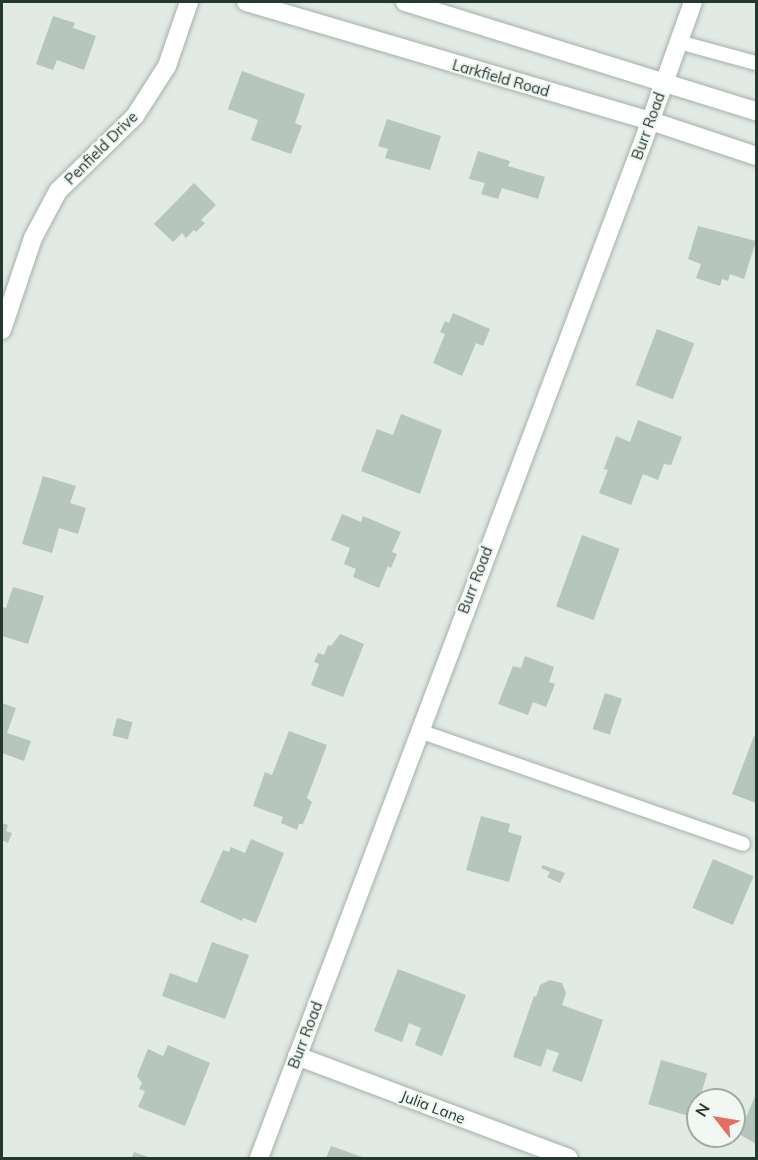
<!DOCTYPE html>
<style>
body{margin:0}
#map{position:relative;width:758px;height:1160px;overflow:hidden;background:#e1eae4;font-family:Mulish,sans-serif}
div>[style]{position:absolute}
.building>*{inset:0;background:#b6c5bd;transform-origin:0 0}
.roads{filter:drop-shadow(0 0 2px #a4b1aa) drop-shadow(0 0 2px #a4b1aa)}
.service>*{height:14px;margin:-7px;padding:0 7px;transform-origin:7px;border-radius:7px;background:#fff}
.minor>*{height:18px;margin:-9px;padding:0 9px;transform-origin:9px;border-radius:9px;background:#fff}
.tertiary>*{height:18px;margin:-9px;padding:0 9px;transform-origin:9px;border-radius:9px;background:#fff}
.secondary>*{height:18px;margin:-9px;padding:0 9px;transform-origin:9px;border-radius:9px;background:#fff}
span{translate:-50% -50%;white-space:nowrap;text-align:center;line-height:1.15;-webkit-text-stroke:4.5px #f1f7f3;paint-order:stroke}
.street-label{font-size:15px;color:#23392f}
.frame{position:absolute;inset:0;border:3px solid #23392f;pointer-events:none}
.north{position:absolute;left:686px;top:1088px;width:60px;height:60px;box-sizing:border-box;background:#f1f7f3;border:2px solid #9faba5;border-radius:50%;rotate:301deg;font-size:16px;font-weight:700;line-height:24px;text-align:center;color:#23392f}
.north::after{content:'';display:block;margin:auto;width:21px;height:27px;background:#e76c62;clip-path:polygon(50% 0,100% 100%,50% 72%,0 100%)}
</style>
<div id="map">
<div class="building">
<i style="clip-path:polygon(53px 16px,75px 23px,73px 28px,96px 36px,84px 70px,57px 60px,53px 70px,36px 64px)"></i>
<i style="clip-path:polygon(242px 71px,305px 94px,295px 123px,302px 126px,291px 154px,251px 140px,258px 120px,228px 109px)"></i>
<i style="clip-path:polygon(387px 119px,441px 136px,430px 170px,385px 158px,388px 149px,378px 146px)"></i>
<i style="clip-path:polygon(478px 151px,510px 161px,508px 166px,545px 177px,538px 199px,502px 188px,498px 199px,481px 194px,485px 183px,469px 179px)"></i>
<i style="clip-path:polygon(194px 183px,216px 205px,201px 220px,205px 223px,196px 232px,194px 230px,186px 238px,182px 233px,173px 242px,154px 224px)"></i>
<i style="clip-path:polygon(698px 226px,756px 241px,744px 279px,730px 274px,728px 281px,722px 279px,720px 286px,696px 278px,701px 264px,688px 259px)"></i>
<i style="clip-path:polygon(453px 313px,490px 329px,483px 346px,476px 343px,462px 376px,433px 363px,445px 334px,440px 332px,445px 321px,449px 323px)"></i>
<i style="left:657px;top:329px;width:40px;height:60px;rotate:21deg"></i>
<i style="clip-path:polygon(401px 414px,442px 430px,420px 494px,361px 471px,377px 429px,393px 435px)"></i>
<i style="clip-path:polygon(638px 420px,682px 437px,671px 465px,664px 464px,658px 480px,643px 474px,631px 505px,599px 493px,608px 470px,604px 469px,616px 436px,630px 442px)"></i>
<i style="clip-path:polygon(43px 476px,76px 486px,70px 503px,86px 508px,78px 534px,59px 528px,52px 553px,22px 544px)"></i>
<i style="clip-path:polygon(342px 514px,361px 522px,363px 516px,401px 532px,392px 552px,397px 554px,391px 568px,388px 566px,379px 588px,353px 577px,356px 569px,344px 564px,350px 548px,331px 540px)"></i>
<i style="left:582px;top:535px;width:40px;height:76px;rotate:20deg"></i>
<i style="clip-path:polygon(13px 587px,44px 596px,28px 644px,2px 636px,2px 607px,6px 608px)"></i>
<i style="clip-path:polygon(340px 634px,364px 644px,343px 697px,311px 685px,319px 664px,314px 662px,318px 653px,324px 655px,328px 645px,331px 646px)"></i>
<i style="clip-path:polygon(525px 656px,554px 667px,549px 682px,555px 684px,546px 707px,533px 702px,528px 715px,498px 704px,513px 666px,521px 668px)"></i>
<i style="left:605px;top:693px;width:18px;height:38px;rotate:19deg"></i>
<i style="clip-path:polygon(2px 703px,16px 708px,7px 733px,31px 741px,24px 761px,2px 753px)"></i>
<i style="left:117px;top:718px;width:16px;height:18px;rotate:15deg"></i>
<i style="clip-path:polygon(289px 731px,327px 745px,307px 798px,312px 802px,303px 824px,299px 824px,297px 830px,281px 823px,283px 817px,253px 806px,265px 772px,272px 775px)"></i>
<i style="clip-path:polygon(754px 736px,756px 737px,756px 803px,732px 794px)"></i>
<i style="clip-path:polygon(481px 816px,510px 824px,508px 832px,522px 836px,509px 882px,466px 870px)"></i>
<i style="clip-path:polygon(2px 823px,8px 825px,6px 831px,12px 833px,8px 843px,2px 840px)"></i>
<i style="clip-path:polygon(251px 839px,284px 853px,256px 923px,243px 918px,242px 921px,200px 902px,223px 850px,229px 852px,231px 847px,245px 853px)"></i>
<i style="left:713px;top:859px;width:44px;height:53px;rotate:23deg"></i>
<i style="clip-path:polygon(543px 865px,565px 873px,560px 883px,547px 877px,550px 872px,541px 868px)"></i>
<i style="clip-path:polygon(212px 942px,249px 955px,225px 1019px,162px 996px,170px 973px,197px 983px)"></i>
<i style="clip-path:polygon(398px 969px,466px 995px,442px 1056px,415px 1045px,421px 1028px,409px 1023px,402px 1042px,374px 1031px)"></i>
<i style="clip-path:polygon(550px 980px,562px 983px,566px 993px,562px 1005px,603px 1020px,582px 1082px,552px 1071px,559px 1053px,547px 1049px,541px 1067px,513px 1057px,534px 996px,536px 997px,540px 985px)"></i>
<i style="clip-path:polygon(168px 1045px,210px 1063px,185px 1126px,138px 1107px,145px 1091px,139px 1089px,142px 1083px,137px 1076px,148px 1049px,163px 1056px)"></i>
<i style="left:661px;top:1060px;width:48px;height:46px;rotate:16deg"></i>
<i style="clip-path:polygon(756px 1094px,756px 1144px,739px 1134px)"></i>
<i style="clip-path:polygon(331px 1146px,365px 1158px,326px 1158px)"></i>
<i style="clip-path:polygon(134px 1152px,151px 1158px,132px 1158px)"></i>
</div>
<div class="roads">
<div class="service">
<i style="left:679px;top:42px;width:80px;rotate:15.3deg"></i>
<i style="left:419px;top:731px;width:343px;rotate:19.2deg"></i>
</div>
<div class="minor">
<i style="left:246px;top:2px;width:422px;rotate:16.4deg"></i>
<i style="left:651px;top:121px;width:111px;rotate:18.4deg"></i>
<i style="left:2px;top:330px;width:97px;rotate:-71.4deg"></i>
<i style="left:33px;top:238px;width:53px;rotate:-62deg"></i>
<i style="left:58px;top:191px;width:107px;rotate:-44.2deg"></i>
<i style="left:135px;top:116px;width:59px;rotate:-57.4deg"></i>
<i style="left:167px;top:66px;width:68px;rotate:-71deg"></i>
<i style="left:297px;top:1056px;width:290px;rotate:20.6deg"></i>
</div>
<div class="tertiary">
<i style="left:259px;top:1158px;width:1089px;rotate:-69.3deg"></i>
<i style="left:644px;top:139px;width:145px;rotate:-70.3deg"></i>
</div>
<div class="secondary">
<i style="left:405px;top:2px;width:368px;rotate:17.3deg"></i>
</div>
</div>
<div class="street-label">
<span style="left:501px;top:78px;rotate:16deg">Larkfield Road</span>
<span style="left:648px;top:126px;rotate:-70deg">Burr Road</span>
<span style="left:101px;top:148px;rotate:-45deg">Penfield Drive</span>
<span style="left:475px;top:580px;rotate:-69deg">Burr Road</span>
<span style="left:305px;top:1035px;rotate:-69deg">Burr Road</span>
<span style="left:433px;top:1107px;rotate:21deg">Julia Lane</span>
</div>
<div class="frame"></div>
<div class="north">N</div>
</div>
